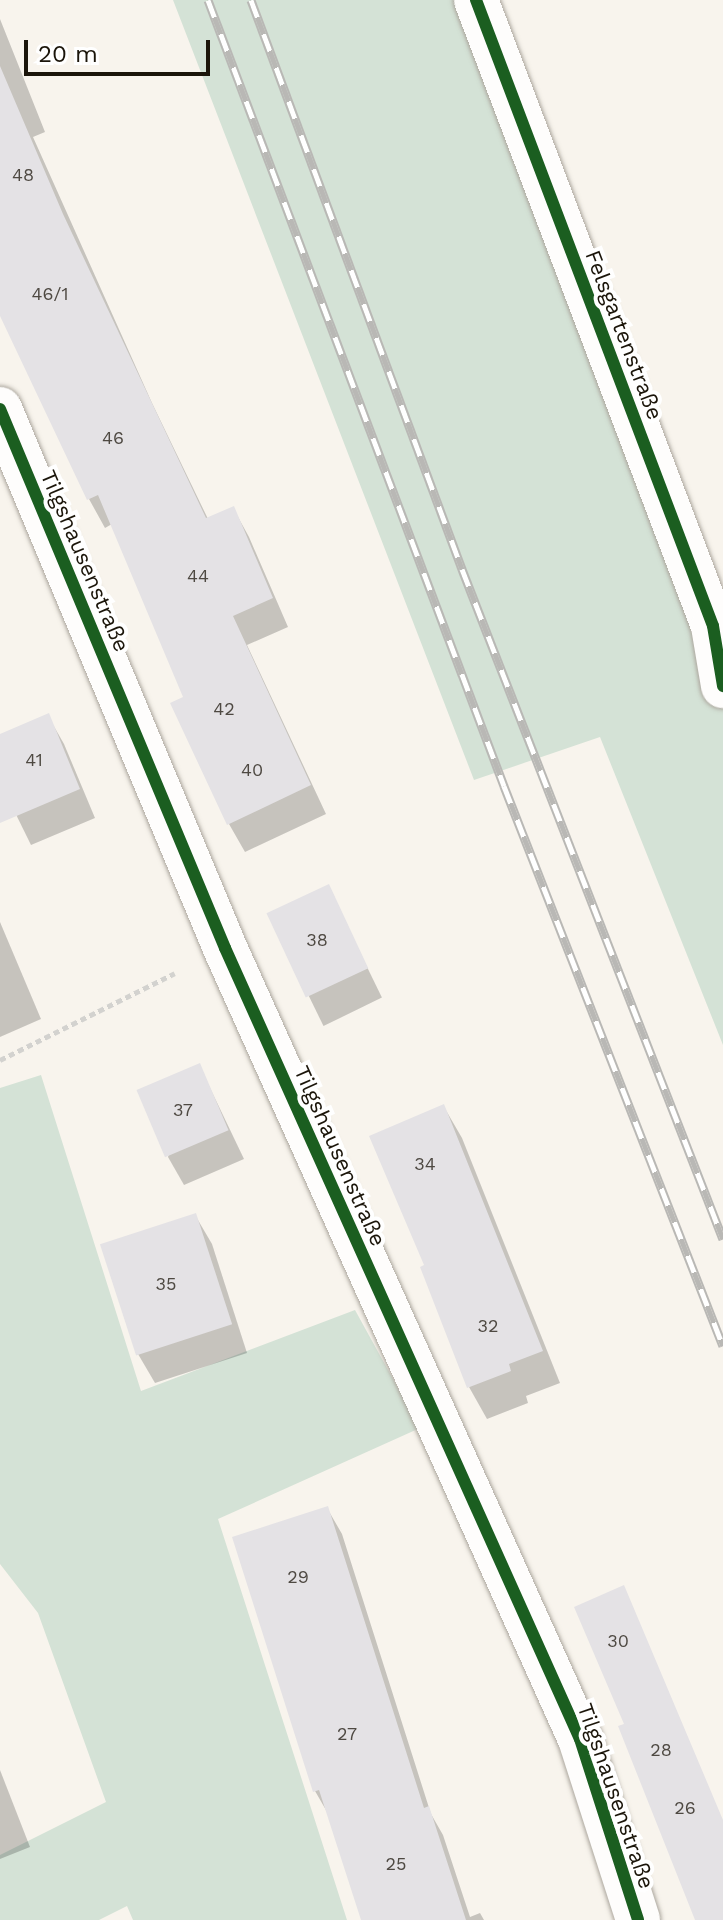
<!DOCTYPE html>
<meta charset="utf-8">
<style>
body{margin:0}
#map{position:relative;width:723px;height:1920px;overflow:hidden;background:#f8f4ed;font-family:"Work Sans",sans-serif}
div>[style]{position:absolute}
.green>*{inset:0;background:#d4e2d6}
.shadow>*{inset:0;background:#0003;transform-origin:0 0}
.building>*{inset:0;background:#e4e2e5;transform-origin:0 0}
.path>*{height:5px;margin-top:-2.5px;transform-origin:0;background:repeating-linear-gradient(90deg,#d3d2cf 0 6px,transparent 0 10px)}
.roads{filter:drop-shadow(0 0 2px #aca79e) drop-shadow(0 0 2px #aca79e)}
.minor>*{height:44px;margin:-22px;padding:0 22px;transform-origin:22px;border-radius:22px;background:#fefdfc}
.rail>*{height:9px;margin-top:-4.5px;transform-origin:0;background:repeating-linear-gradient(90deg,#fff 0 18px,#b9b8b5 0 36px);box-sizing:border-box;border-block:2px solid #b9b8b5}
.cycleway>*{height:12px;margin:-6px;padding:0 6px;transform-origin:6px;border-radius:6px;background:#1b5e20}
span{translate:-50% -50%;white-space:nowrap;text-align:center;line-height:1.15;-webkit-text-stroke:8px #fff;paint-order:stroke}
.number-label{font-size:18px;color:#4e4942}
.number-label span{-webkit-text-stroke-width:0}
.street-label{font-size:22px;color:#1b150a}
.scale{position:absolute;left:24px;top:40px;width:186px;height:36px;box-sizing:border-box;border:4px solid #1b150a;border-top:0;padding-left:10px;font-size:24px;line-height:28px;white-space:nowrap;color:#1b150a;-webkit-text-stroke:6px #fff;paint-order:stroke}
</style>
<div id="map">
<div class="green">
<i style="clip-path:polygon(173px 0,484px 0,723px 686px,723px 1045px,600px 737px,474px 780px)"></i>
<i style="clip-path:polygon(41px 1075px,141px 1391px,355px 1310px,420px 1428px,218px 1519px,347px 1920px,133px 1920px,127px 1906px,99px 1920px,0 1920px,0 1855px,106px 1802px,38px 1613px,0 1564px,0 1088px)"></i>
</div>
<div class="shadow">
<i style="clip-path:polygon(0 19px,45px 132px,33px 137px,152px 403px,208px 519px,233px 508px,249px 537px,288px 627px,247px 645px,326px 814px,245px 852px,229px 824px,185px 698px,112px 524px,105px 528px,89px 499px,0 308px)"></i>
<i style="clip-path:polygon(48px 716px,64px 744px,95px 818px,31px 845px,0 782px,0 736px)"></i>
<i style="left:328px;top:887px;width:123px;height:65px;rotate:64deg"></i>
<i style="clip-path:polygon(0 922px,41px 1019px,0 1037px)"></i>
<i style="clip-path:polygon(199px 1065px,244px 1159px,184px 1185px,168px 1157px)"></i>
<i style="clip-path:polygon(444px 1107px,462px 1138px,560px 1383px,526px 1396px,528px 1403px,487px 1419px,469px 1387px,426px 1266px)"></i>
<i style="clip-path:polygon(195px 1215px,212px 1244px,247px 1353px,155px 1383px,138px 1354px)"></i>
<i style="clip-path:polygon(327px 1508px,342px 1534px,431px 1814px,443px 1835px,470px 1917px,480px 1913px,484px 1920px,363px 1920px,330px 1817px,315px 1791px)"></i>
<i style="clip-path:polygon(624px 1587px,723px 1822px,723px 1920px,697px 1920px)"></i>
<i style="clip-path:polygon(0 1770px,30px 1847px,0 1859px)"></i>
</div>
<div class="building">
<i style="clip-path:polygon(0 66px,63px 214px,206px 518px,234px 506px,273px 598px,233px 616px,311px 785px,227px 825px,170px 703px,183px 697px,98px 495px,87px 500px,0 316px)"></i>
<i style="clip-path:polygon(49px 713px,80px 789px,0 823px,0 734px)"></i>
<i style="left:329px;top:884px;width:93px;height:69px;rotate:65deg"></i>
<i style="left:200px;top:1063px;width:73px;height:69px;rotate:67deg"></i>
<i style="clip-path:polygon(444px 1104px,543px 1351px,509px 1364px,511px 1371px,467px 1388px,420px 1267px,424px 1265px,369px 1136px)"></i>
<i style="left:196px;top:1213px;width:117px;height:101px;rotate:72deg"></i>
<i style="clip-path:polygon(328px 1506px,424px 1808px,429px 1806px,466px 1920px,361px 1920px,319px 1790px,313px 1792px,232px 1537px)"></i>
<i style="clip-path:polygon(624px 1585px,723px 1820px,723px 1920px,695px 1920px,618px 1726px,624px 1724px,574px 1607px)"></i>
</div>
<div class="path">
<i style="left:0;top:1060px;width:195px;rotate:-26.4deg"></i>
</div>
<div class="roads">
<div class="minor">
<i style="left:476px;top:0;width:669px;rotate:69.26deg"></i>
<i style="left:713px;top:626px;width:61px;rotate:80.5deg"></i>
<i style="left:0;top:409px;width:584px;rotate:67.34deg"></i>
<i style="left:225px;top:948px;width:867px;rotate:65.83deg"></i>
<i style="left:580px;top:1739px;width:190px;rotate:72.2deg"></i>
</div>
</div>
<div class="rail">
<i style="left:208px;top:0;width:840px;rotate:69.36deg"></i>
<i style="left:504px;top:786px;width:601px;rotate:68.64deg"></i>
<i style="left:251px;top:0;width:607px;rotate:69.65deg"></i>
<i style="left:462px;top:569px;width:719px;rotate:68.72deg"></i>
</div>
<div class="cycleway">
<i style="left:476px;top:0;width:669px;rotate:69.26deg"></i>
<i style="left:713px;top:626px;width:61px;rotate:80.5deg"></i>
<i style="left:0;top:409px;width:584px;rotate:67.34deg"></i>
<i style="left:225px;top:948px;width:867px;rotate:65.83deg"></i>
<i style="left:580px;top:1739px;width:190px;rotate:72.2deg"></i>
</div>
<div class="number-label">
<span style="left:23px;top:175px">48</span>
<span style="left:50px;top:294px">46/1</span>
<span style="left:113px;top:438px">46</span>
<span style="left:198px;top:576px">44</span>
<span style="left:224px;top:709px">42</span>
<span style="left:34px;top:760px">41</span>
<span style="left:252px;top:770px">40</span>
<span style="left:317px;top:940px">38</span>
<span style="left:183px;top:1110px">37</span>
<span style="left:425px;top:1164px">34</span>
<span style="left:166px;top:1284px">35</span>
<span style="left:488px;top:1326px">32</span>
<span style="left:298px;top:1577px">29</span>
<span style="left:618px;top:1641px">30</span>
<span style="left:347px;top:1734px">27</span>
<span style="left:661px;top:1750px">28</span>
<span style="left:685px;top:1808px">26</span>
<span style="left:396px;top:1864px">25</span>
</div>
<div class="street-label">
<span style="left:624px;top:335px;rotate:69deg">Felsgartenstraße</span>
<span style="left:85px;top:561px;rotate:67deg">Tilgshausenstraße</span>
<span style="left:340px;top:1156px;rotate:66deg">Tilgshausenstraße</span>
<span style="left:616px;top:1796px;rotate:71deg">Tilgshausenstraße</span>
</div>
<div class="scale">20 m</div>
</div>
